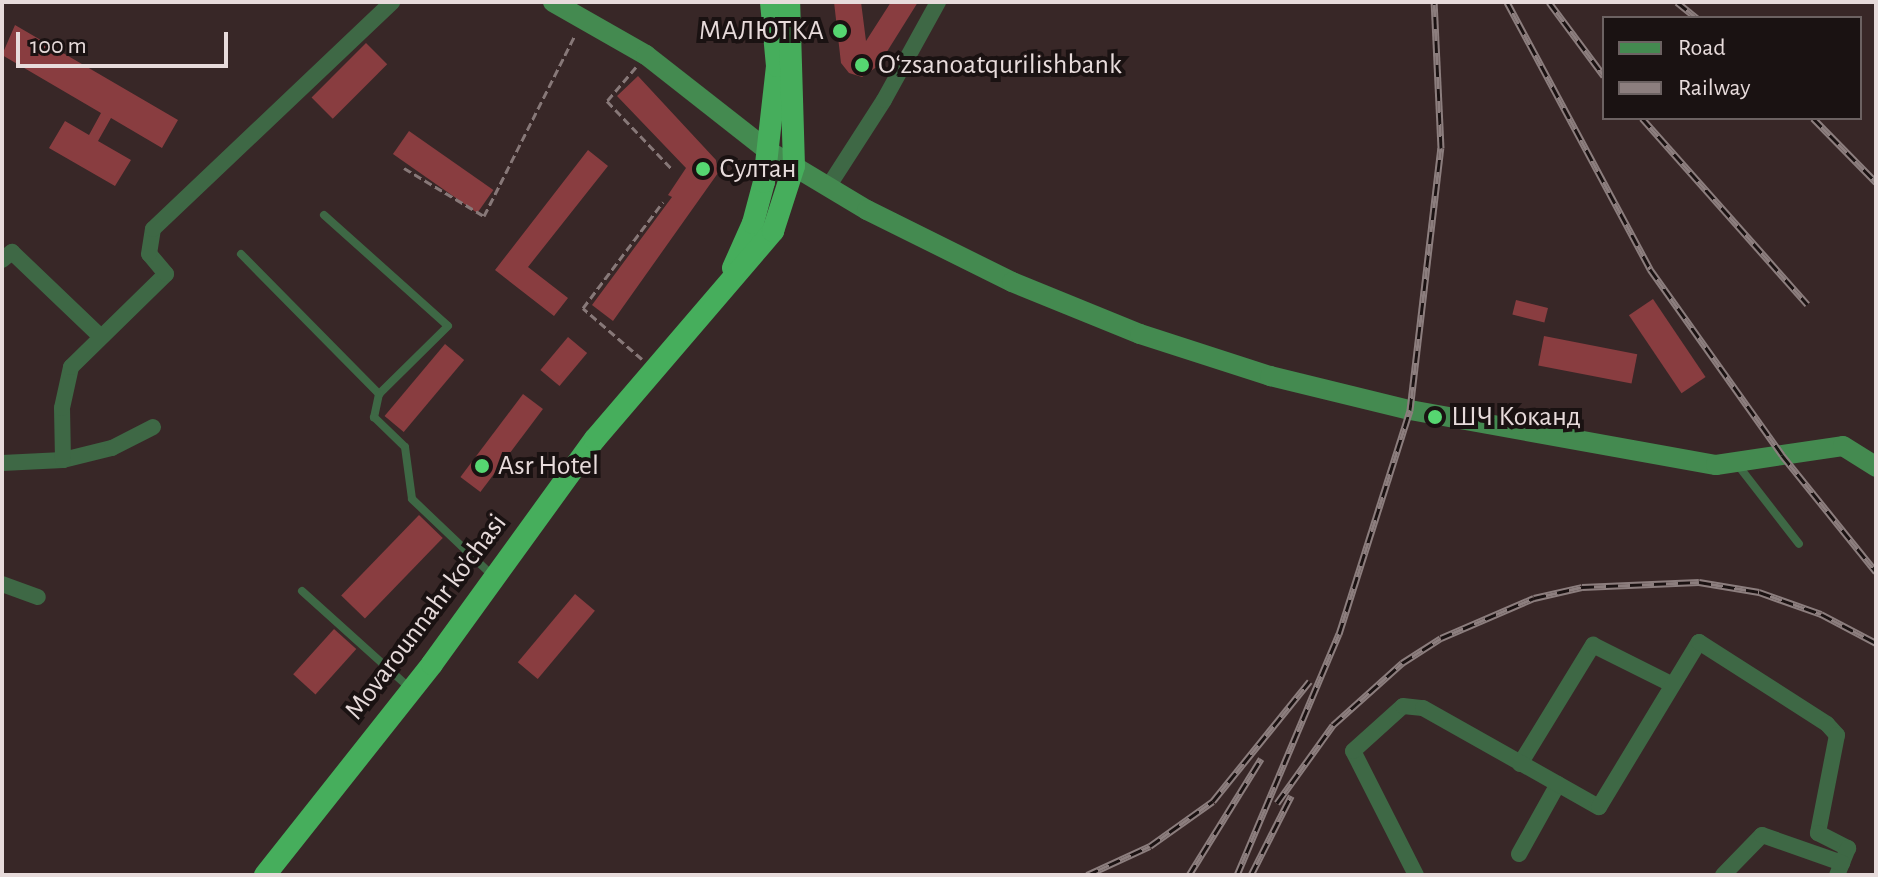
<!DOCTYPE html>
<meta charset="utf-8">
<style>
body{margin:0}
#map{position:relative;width:1878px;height:877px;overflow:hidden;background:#382727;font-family:"Alegreya Sans",sans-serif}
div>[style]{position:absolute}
.building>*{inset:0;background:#893d40;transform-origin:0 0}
.path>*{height:3px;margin-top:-1.5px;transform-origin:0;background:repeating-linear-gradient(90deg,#877878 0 8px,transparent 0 12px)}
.service>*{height:8px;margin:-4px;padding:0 4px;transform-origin:4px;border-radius:4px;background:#3e6845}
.minor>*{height:16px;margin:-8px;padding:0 8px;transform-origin:8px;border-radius:8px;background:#3e6845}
.secondary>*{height:20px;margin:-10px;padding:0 10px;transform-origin:10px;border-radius:10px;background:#448a50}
.trunk>*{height:22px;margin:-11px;padding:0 11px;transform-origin:11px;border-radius:11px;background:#46ae5c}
.rail>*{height:7px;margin-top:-3.5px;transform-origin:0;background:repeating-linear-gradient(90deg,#1a1212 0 12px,#8c7e7e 0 24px);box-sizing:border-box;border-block:2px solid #8c7e7e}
.dots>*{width:22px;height:22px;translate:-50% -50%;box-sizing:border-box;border:4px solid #1a1212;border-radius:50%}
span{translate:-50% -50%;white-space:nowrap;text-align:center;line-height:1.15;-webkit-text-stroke:8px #1a1212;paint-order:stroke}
.poi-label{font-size:28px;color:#e7dbdb}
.right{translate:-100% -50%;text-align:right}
.left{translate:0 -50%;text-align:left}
.street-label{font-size:28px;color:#e7dbdb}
.frame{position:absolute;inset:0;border:4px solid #e7dbdb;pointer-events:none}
.legend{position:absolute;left:1602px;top:16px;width:260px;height:104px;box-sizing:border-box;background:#1a1212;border:2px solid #6c6262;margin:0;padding:10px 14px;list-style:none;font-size:24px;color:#e7dbdb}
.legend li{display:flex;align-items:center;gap:16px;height:40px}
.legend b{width:40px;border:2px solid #6c6262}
.scale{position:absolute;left:16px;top:32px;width:212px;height:36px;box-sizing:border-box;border:4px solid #e7dbdb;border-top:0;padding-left:10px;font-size:24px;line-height:28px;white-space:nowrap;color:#e7dbdb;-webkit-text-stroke:6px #1a1212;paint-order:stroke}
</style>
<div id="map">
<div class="building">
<i style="clip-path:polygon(834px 2px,861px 2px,866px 41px,891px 2px,918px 2px,878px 66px,862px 77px,849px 73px,841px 63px)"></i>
<i style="clip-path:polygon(15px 25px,178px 120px,162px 148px,111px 118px,98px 141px,131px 160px,115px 186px,49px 148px,65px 121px,89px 135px,101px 113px,2px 55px)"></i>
<i style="left:366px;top:43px;width:30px;height:77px;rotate:45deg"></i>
<i style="clip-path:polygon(638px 76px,716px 160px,718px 173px,613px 321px,592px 305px,672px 197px,668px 195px,686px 168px,617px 96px)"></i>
<i style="left:409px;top:131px;width:103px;height:28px;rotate:35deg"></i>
<i style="clip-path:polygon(588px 150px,608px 166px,528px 267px,568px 298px,554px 316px,495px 270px)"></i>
<i style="left:1653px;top:299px;width:94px;height:29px;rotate:56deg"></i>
<i style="left:1516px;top:300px;width:33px;height:15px;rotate:14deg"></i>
<i style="left:1544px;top:336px;width:95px;height:30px;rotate:11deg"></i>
<i style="left:568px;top:337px;width:25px;height:43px;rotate:40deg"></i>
<i style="left:445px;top:344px;width:25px;height:94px;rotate:40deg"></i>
<i style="left:523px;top:394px;width:25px;height:104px;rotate:37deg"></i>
<i style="left:419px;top:515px;width:33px;height:112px;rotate:44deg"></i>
<i style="left:575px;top:594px;width:26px;height:89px;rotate:40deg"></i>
<i style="left:334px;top:629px;width:30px;height:61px;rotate:42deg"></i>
</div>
<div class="path">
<i style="left:636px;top:67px;width:45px;rotate:130.5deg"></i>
<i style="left:607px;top:101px;width:95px;rotate:46.3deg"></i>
<i style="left:404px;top:168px;width:93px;rotate:31deg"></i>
<i style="left:484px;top:216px;width:203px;rotate:-63.3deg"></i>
<i style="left:642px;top:359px;width:78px;rotate:-139.2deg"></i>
<i style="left:583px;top:308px;width:133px;rotate:-53deg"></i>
</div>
<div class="service">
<i style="left:324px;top:215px;width:166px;rotate:41.8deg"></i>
<i style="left:448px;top:326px;width:97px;rotate:135.4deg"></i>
<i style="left:241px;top:254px;width:197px;rotate:45.4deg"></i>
<i style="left:379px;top:394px;width:24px;rotate:102deg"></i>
<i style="left:374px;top:417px;width:43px;rotate:44.1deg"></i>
<i style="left:405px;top:447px;width:52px;rotate:82.3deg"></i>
<i style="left:412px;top:499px;width:113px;rotate:43.6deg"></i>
<i style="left:1737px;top:464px;width:101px;rotate:52.2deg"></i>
<i style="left:302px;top:591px;width:147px;rotate:42deg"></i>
</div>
<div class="minor">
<i style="left:828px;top:187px;width:103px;rotate:-57.2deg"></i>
<i style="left:884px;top:100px;width:112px;rotate:-61.1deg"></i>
<i style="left:2px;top:260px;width:13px;rotate:-39deg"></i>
<i style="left:12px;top:252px;width:122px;rotate:43.7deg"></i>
<i style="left:63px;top:460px;width:50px;rotate:-13.8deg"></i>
<i style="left:112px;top:448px;width:46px;rotate:-27.1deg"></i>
<i style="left:2px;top:463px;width:61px;rotate:-2.8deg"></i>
<i style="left:63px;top:460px;width:52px;rotate:-91.1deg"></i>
<i style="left:62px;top:408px;width:42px;rotate:-77.6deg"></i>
<i style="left:71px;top:367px;width:133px;rotate:-44.4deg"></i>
<i style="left:166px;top:274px;width:26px;rotate:-130deg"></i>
<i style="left:149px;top:254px;width:25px;rotate:-81deg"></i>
<i style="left:153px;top:229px;width:330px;rotate:-43.5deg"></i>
<i style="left:2px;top:584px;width:38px;rotate:20deg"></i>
<i style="left:1520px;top:764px;width:140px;rotate:-58.5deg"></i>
<i style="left:1593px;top:645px;width:87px;rotate:26.6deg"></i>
<i style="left:1519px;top:854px;width:80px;rotate:-60.9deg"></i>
<i style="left:1416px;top:875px;width:139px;rotate:-116.9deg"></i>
<i style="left:1353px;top:751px;width:67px;rotate:-42deg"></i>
<i style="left:1403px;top:706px;width:20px;rotate:6deg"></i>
<i style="left:1423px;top:708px;width:202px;rotate:29.4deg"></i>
<i style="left:1599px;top:807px;width:193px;rotate:-58.8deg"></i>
<i style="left:1699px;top:642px;width:152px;rotate:32.6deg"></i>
<i style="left:1827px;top:724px;width:15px;rotate:48deg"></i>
<i style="left:1837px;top:735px;width:100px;rotate:101deg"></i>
<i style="left:1818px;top:833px;width:34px;rotate:27deg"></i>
<i style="left:1848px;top:848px;width:29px;rotate:112deg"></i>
<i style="left:1723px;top:875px;width:56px;rotate:-45.7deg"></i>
<i style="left:1762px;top:835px;width:85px;rotate:19.3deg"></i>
</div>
<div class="secondary">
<i style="left:553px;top:2px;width:107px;rotate:29.7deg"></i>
<i style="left:646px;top:55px;width:154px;rotate:38.1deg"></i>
<i style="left:767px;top:150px;width:117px;rotate:31deg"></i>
<i style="left:867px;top:210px;width:162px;rotate:26.4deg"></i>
<i style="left:1012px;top:282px;width:138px;rotate:22.1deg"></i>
<i style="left:1140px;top:334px;width:137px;rotate:17.9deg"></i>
<i style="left:1270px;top:376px;width:144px;rotate:13.7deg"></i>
<i style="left:1410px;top:410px;width:311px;rotate:10.2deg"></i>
<i style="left:1716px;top:465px;width:128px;rotate:-8.5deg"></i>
<i style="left:1843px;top:446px;width:39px;rotate:32deg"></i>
</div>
<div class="trunk">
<i style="left:733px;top:268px;width:49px;rotate:-66deg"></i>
<i style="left:753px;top:223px;width:42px;rotate:-75deg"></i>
<i style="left:764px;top:182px;width:117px;rotate:-83.6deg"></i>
<i style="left:777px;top:66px;width:64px;rotate:-95.4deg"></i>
<i style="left:265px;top:875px;width:269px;rotate:-51.6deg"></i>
<i style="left:432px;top:664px;width:278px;rotate:-54.1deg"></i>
<i style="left:595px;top:439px;width:274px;rotate:-49.4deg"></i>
<i style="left:773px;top:231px;width:68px;rotate:-72.1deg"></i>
<i style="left:794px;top:166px;width:164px;rotate:-91.7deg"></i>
</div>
<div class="rail">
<i style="left:1507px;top:2px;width:303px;rotate:61.8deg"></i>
<i style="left:1650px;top:269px;width:228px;rotate:54.6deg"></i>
<i style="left:1782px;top:455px;width:150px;rotate:51.2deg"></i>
<i style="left:1549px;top:2px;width:92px;rotate:53.4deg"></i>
<i style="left:1677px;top:2px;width:26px;rotate:39deg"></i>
<i style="left:1642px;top:118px;width:249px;rotate:48.4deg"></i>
<i style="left:1813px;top:118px;width:90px;rotate:45.5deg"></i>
<i style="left:1277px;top:803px;width:96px;rotate:-54.3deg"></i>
<i style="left:1333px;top:725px;width:93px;rotate:-41.9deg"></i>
<i style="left:1402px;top:663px;width:46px;rotate:-32.7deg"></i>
<i style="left:1441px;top:638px;width:101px;rotate:-23.3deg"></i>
<i style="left:1534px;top:598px;width:49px;rotate:-12.9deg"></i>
<i style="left:1582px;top:587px;width:117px;rotate:-2.4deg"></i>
<i style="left:1699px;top:582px;width:61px;rotate:9.5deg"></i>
<i style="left:1759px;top:592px;width:66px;rotate:19.5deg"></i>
<i style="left:1821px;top:614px;width:62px;rotate:27.8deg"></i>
<i style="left:1087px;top:875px;width:69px;rotate:-24.7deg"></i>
<i style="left:1150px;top:846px;width:77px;rotate:-35.5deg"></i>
<i style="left:1213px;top:801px;width:154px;rotate:-51.1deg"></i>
<i style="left:1189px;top:875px;width:137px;rotate:-58.2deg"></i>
<i style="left:1237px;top:875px;width:262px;rotate:-67.1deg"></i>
<i style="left:1339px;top:634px;width:235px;rotate:-72.4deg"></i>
<i style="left:1410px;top:410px;width:264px;rotate:-83.3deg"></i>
<i style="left:1441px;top:148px;width:146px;rotate:-92.7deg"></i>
<i style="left:1251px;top:875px;width:89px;rotate:-63.1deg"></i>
</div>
<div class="dots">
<i style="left:840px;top:31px;background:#56d671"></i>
<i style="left:862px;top:65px;background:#56d671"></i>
<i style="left:703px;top:169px;background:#56d671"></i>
<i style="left:1435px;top:417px;background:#56d671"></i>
<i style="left:482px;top:466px;background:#56d671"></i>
</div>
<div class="poi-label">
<span class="right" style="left:824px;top:31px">МАЛЮТКА</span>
<span class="left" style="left:878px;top:65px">Oʻzsanoatqurilishbank</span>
<span class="left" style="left:719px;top:169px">Султан</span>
<span class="left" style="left:1451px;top:417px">ШЧ Коканд</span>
<span class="left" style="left:498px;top:466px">Asr Hotel</span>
</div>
<div class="street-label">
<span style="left:426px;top:617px;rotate:-53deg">Movarounnahr ko'chasi</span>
</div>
<div class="frame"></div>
<ul class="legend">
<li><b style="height:10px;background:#448a50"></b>Road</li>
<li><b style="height:10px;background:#8c7e7e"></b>Railway</li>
</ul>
<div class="scale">100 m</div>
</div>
